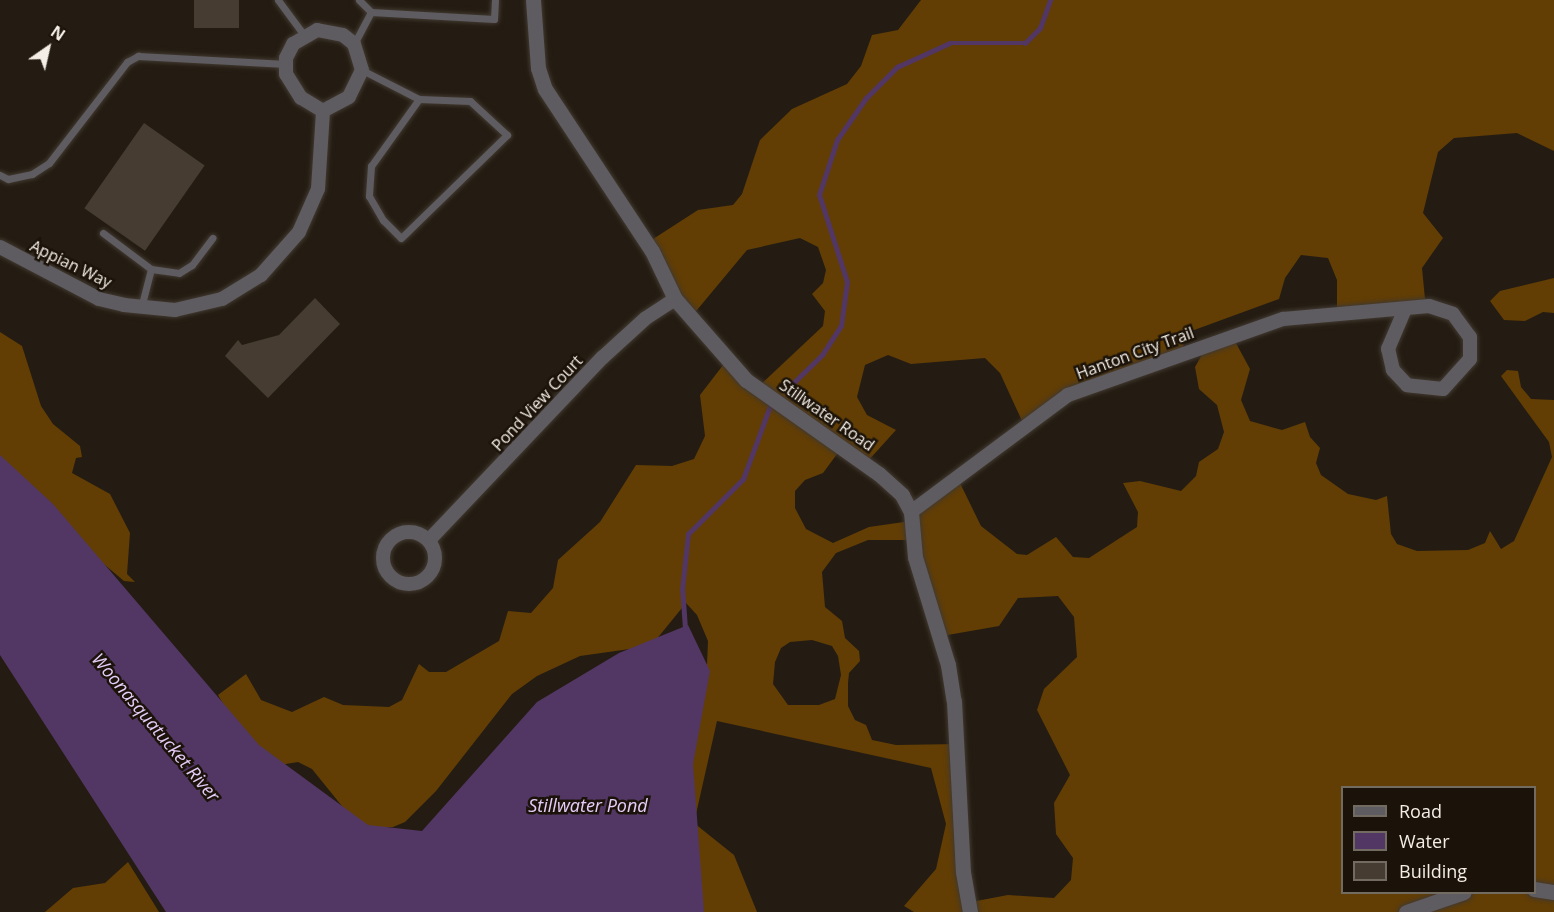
<!DOCTYPE html>
<style>
body{margin:0}
#map{position:relative;width:1554px;height:912px;overflow:hidden;background:#241c12;font-family:"Open Sans",sans-serif}
div>[style]{position:absolute}
.forest>*{inset:0;background:#623e05}
.water>*{inset:0;background:#523664}
.stream>*{height:4.5px;margin:-2.25px;padding:0 2.25px;transform-origin:2.25px;border-radius:2.25px;background:#523664}
.building>*{inset:0;background:#463c31;transform-origin:0 0}
.roads{filter:drop-shadow(0 0 2px #413930) drop-shadow(0 0 2px #413930)}
.service>*{height:7px;margin:-3.5px;padding:0 3.5px;transform-origin:3.5px;border-radius:3.5px;background:#5f5c61}
.minor>*{height:14px;margin:-7px;padding:0 7px;transform-origin:7px;border-radius:7px;background:#5f5c61}
.minor>.ring{margin:-7px;padding:0;box-sizing:content-box;background:none;border:14px solid #5f5c61;border-radius:50%}
.tertiary>*{height:15px;margin:-7.5px;padding:0 7.5px;transform-origin:7.5px;border-radius:7.5px;background:#5f5c61}
span{translate:-50% -50%;white-space:nowrap;text-align:center;line-height:1.15;-webkit-text-stroke:5px #1b1309;paint-order:stroke}
.street-label{font-size:16px;color:#f4eee7}
.water-label{font-size:18px;color:#e7cdfa;font-style:italic}
.legend{position:absolute;left:1341px;top:786px;width:195px;height:108px;box-sizing:border-box;background:#1b1309;border:2px solid #726b62;margin:0;padding:8px 10px;list-style:none;font-size:18px;color:#f4eee7}
.legend li{display:flex;align-items:center;gap:12px;height:30px}
.legend b{width:30px;border:2px solid #726b62}
.north{position:absolute;left:18px;top:18px;width:60px;height:60px;-webkit-text-stroke:4px #1b1309;paint-order:stroke;rotate:34deg;font-size:16px;font-weight:700;line-height:24px;text-align:center;color:#f4eee7}
.north::after{content:'';display:block;margin:auto;width:21px;height:27px;background:#f4eee7;clip-path:polygon(50% 0,100% 100%,50% 72%,0 100%)}
</style>
<div id="map">
<div class="forest">
<i style="clip-path:polygon(evenodd,921px 0,1554px 0,1554px 151px,1517px 133px,1454px 138px,1438px 152px,1423px 213px,1443px 238px,1422px 268px,1426px 309px,1337px 312px,1337px 280px,1328px 258px,1301px 255px,1285px 278px,1279px 299px,1186px 333px,1182px 352px,1070px 393px,1023px 423px,1000px 373px,985px 358px,911px 364px,888px 355px,865px 365px,857px 397px,867px 415px,896px 430px,867px 462px,843px 446px,823px 473px,805px 480px,795px 491px,795px 508px,806px 529px,833px 543px,869px 527px,911px 521px,958px 479px,981px 526px,1017px 554px,1027px 555px,1056px 537px,1073px 557px,1089px 558px,1137px 527px,1138px 512px,1123px 483px,1140px 481px,1181px 491px,1196px 476px,1199px 462px,1218px 449px,1224px 432px,1217px 405px,1199px 389px,1195px 367px,1209px 342px,1231px 334px,1250px 369px,1241px 400px,1250px 421px,1282px 430px,1305px 422px,1310px 437px,1320px 448px,1316px 463px,1321px 475px,1348px 494px,1376px 500px,1387px 496px,1391px 534px,1397px 544px,1417px 551px,1468px 550px,1485px 543px,1490px 531px,1501px 549px,1514px 541px,1552px 457px,1549px 442px,1501px 376px,1507px 370px,1518px 371px,1521px 387px,1531px 399px,1554px 400px,1554px 912px,914px 912px,904px 906px,936px 869px,946px 824px,931px 768px,717px 721px,694px 823px,734px 855px,757px 912px,700px 912px,669px 809px,707px 665px,708px 641px,697px 615px,686px 603px,651px 646px,580px 656px,537px 676px,512px 694px,436px 791px,405px 822px,393px 827px,371px 828px,346px 811px,312px 769px,298px 762px,267px 767px,253px 755px,218px 695px,246px 674px,261px 700px,292px 712px,324px 697px,343px 705px,389px 707px,402px 700px,419px 664px,429px 672px,446px 672px,499px 641px,508px 611px,531px 613px,553px 588px,558px 560px,600px 522px,636px 465px,672px 466px,694px 459px,705px 436px,700px 395px,727px 360px,759px 386px,823px 326px,825px 311px,812px 294px,823px 283px,826px 270px,818px 247px,800px 238px,747px 250px,692px 316px,650px 241px,698px 210px,733px 205px,742px 194px,760px 140px,792px 109px,847px 84px,861px 66px,872px 35px,898px 30px,921px 0,868px 540px,914px 540px,942px 636px,999px 626px,1018px 598px,1058px 596px,1074px 617px,1077px 657px,1044px 689px,1037px 710px,1070px 775px,1054px 803px,1056px 834px,1073px 858px,1071px 880px,1054px 898px,1008px 895px,971px 902px,958px 744px,896px 745px,872px 740px,866px 725px,855px 720px,848px 706px,848px 683px,849px 673px,860px 661px,859px 651px,845px 638px,842px 621px,825px 607px,822px 572px,836px 553px,868px 540px,921px 0,812px 640px,832px 646px,838px 656px,841px 675px,835px 699px,819px 705px,788px 705px,773px 684px,775px 662px,781px 648px,790px 642px,812px 640px,921px 0,1342px 788px,1534px 788px,1534px 892px,1342px 892px,1342px 788px)"></i>
<i style="clip-path:polygon(1554px 278px,1554px 313px,1543px 312px,1525px 321px,1504px 320px,1490px 301px,1500px 291px)"></i>
<i style="clip-path:polygon(0 332px,22px 346px,41px 406px,53px 424px,80px 446px,82px 457px,76px 458px,72px 473px,110px 494px,130px 533px,127px 574px,135px 582px,124px 581px,0 477px)"></i>
<i style="clip-path:polygon(128px 862px,159px 912px,45px 912px,73px 888px,105px 883px)"></i>
</div>
<div class="water">
<i style="clip-path:polygon(0 455px,53px 504px,259px 745px,368px 825px,422px 831px,537px 702px,619px 653px,688px 625px,710px 671px,693px 764px,704px 912px,166px 912px,0 655px)"></i>
</div>
<div class="stream">
<i style="left:785px;top:391px;width:52px;rotate:-44.2deg"></i>
<i style="left:822px;top:355px;width:35px;rotate:-57deg"></i>
<i style="left:841px;top:326px;width:44px;rotate:-82.2deg"></i>
<i style="left:847px;top:282px;width:91px;rotate:-107.8deg"></i>
<i style="left:819px;top:195px;width:58px;rotate:-71.9deg"></i>
<i style="left:837px;top:140px;width:51px;rotate:-55.4deg"></i>
<i style="left:866px;top:98px;width:44px;rotate:-45deg"></i>
<i style="left:897px;top:67px;width:58px;rotate:-24.4deg"></i>
<i style="left:950px;top:43px;width:75px"></i>
<i style="left:1025px;top:43px;width:21px;rotate:-45deg"></i>
<i style="left:1040px;top:28px;width:30px;rotate:-70deg"></i>
<i style="left:685px;top:629px;width:39px;rotate:-94deg"></i>
<i style="left:682px;top:590px;width:56px;rotate:-83.9deg"></i>
<i style="left:688px;top:534px;width:78px;rotate:-45deg"></i>
<i style="left:743px;top:479px;width:78px;rotate:-69.7deg"></i>
</div>
<div class="building">
<i style="left:194px;top:0;width:45px;height:28px"></i>
<i style="left:144px;top:123px;width:74px;height:104px;rotate:35deg"></i>
<i style="clip-path:polygon(315px 298px,340px 324px,268px 398px,225px 356px,238px 340px,242px 345px,279px 335px)"></i>
</div>
<div class="roads">
<div class="service">
<i style="left:278px;top:0;width:44px;rotate:53.4deg"></i>
<i style="left:359px;top:0;width:17px;rotate:45deg"></i>
<i style="left:371px;top:12px;width:123px;rotate:3.3deg"></i>
<i style="left:494px;top:19px;width:19px;rotate:-87deg"></i>
<i style="left:354px;top:44px;width:36px;rotate:-62deg"></i>
<i style="left:362px;top:70px;width:64px;rotate:27deg"></i>
<i style="left:419px;top:99px;width:82px;rotate:125.6deg"></i>
<i style="left:371px;top:166px;width:30px;rotate:94deg"></i>
<i style="left:369px;top:196px;width:28px;rotate:60deg"></i>
<i style="left:383px;top:220px;width:25px;rotate:45deg"></i>
<i style="left:401px;top:238px;width:148px;rotate:-44.2deg"></i>
<i style="left:507px;top:135px;width:50px;rotate:-137.4deg"></i>
<i style="left:470px;top:101px;width:51px;rotate:-177.8deg"></i>
<i style="left:0;top:175px;width:9px;rotate:27deg"></i>
<i style="left:8px;top:179px;width:25px;rotate:-12deg"></i>
<i style="left:32px;top:174px;width:20px;rotate:-33deg"></i>
<i style="left:49px;top:163px;width:128px;rotate:-52.3deg"></i>
<i style="left:127px;top:62px;width:13px;rotate:-29deg"></i>
<i style="left:138px;top:56px;width:148px;rotate:3.1deg"></i>
<i style="left:103px;top:233px;width:60px;rotate:36.9deg"></i>
<i style="left:151px;top:269px;width:40px;rotate:104.4deg"></i>
<i style="left:151px;top:269px;width:28px;rotate:8deg"></i>
<i style="left:179px;top:273px;width:15px;rotate:-32deg"></i>
<i style="left:192px;top:265px;width:34px;rotate:-53deg"></i>
</div>
<div class="minor">
<i style="left:317px;top:30px;width:26px;rotate:11deg"></i>
<i style="left:343px;top:35px;width:14px;rotate:39deg"></i>
<i style="left:354px;top:44px;width:27px;rotate:73deg"></i>
<i style="left:362px;top:70px;width:30px;rotate:116deg"></i>
<i style="left:349px;top:97px;width:30px;rotate:152deg"></i>
<i style="left:323px;top:111px;width:26px;rotate:-149deg"></i>
<i style="left:301px;top:98px;width:28px;rotate:-122deg"></i>
<i style="left:286px;top:74px;width:16px;rotate:-90deg"></i>
<i style="left:286px;top:58px;width:16px;rotate:-63deg"></i>
<i style="left:293px;top:44px;width:28px;rotate:-30deg"></i>
<i style="left:0;top:247px;width:112px;rotate:27.7deg"></i>
<i style="left:99px;top:299px;width:26px;rotate:13deg"></i>
<i style="left:124px;top:305px;width:51px;rotate:5.6deg"></i>
<i style="left:175px;top:310px;width:48px;rotate:-13.2deg"></i>
<i style="left:222px;top:299px;width:46px;rotate:-31.6deg"></i>
<i style="left:261px;top:275px;width:57px;rotate:-48.5deg"></i>
<i style="left:299px;top:232px;width:47px;rotate:-66.2deg"></i>
<i style="left:318px;top:189px;width:78px;rotate:-86.3deg"></i>
<i style="left:911px;top:512px;width:196px;rotate:-36.7deg"></i>
<i style="left:1068px;top:395px;width:228px;rotate:-19.5deg"></i>
<i style="left:1283px;top:319px;width:147px;rotate:-5.1deg"></i>
<i style="left:1429px;top:306px;width:25px;rotate:18deg"></i>
<i style="left:1453px;top:314px;width:29px;rotate:54deg"></i>
<i style="left:1470px;top:337px;width:22px;rotate:90deg"></i>
<i style="left:1470px;top:359px;width:40px;rotate:132deg"></i>
<i style="left:1443px;top:389px;width:36px;rotate:-174deg"></i>
<i style="left:1407px;top:385px;width:21px;rotate:-133deg"></i>
<i style="left:1393px;top:370px;width:22px;rotate:-103deg"></i>
<i style="left:1388px;top:349px;width:43px;rotate:-67deg"></i>
<i class="ring" style="left:383px;top:532px;width:38px;height:38px"></i>
<i style="left:430px;top:539px;width:250px;rotate:-46.5deg"></i>
<i style="left:602px;top:358px;width:59px;rotate:-42.3deg"></i>
<i style="left:646px;top:318px;width:35px;rotate:-33deg"></i>
</div>
<div class="tertiary">
<i style="left:533px;top:0;width:68px;rotate:85.8deg"></i>
<i style="left:538px;top:68px;width:22px;rotate:72deg"></i>
<i style="left:545px;top:89px;width:194px;rotate:56.6deg"></i>
<i style="left:652px;top:251px;width:53px;rotate:64.4deg"></i>
<i style="left:675px;top:299px;width:108px;rotate:48.8deg"></i>
<i style="left:746px;top:380px;width:163px;rotate:35.3deg"></i>
<i style="left:879px;top:474px;width:31px;rotate:42deg"></i>
<i style="left:902px;top:495px;width:19px;rotate:62deg"></i>
<i style="left:911px;top:512px;width:45px;rotate:84.9deg"></i>
<i style="left:915px;top:557px;width:113px;rotate:73deg"></i>
<i style="left:948px;top:665px;width:36px;rotate:81deg"></i>
<i style="left:954px;top:701px;width:171px;rotate:87deg"></i>
<i style="left:963px;top:872px;width:41px;rotate:80.1deg"></i>
<i style="left:1534px;top:889px;width:20px;rotate:9deg"></i>
<i style="left:1406px;top:912px;width:61px;rotate:-19deg"></i>
</div>
</div>
<div class="street-label">
<span style="left:71px;top:264px;rotate:26deg">Appian Way</span>
<span style="left:1135px;top:353px;rotate:-20deg">Hanton City Trail</span>
<span style="left:537px;top:403px;rotate:-47deg">Pond View Court</span>
<span style="left:827px;top:415px;rotate:35deg">Stillwater Road</span>
</div>
<div class="water-label">
<span style="left:156px;top:727px;rotate:50deg">Woonasquatucket River</span>
<span style="left:588px;top:805px">Stillwater Pond</span>
</div>
<ul class="legend">
<li><b style="height:8px;background:#5f5c61"></b>Road</li>
<li><b style="height:16px;background:#523664"></b>Water</li>
<li><b style="height:16px;background:#463c31"></b>Building</li>
</ul>
<div class="north">N</div>
</div>
